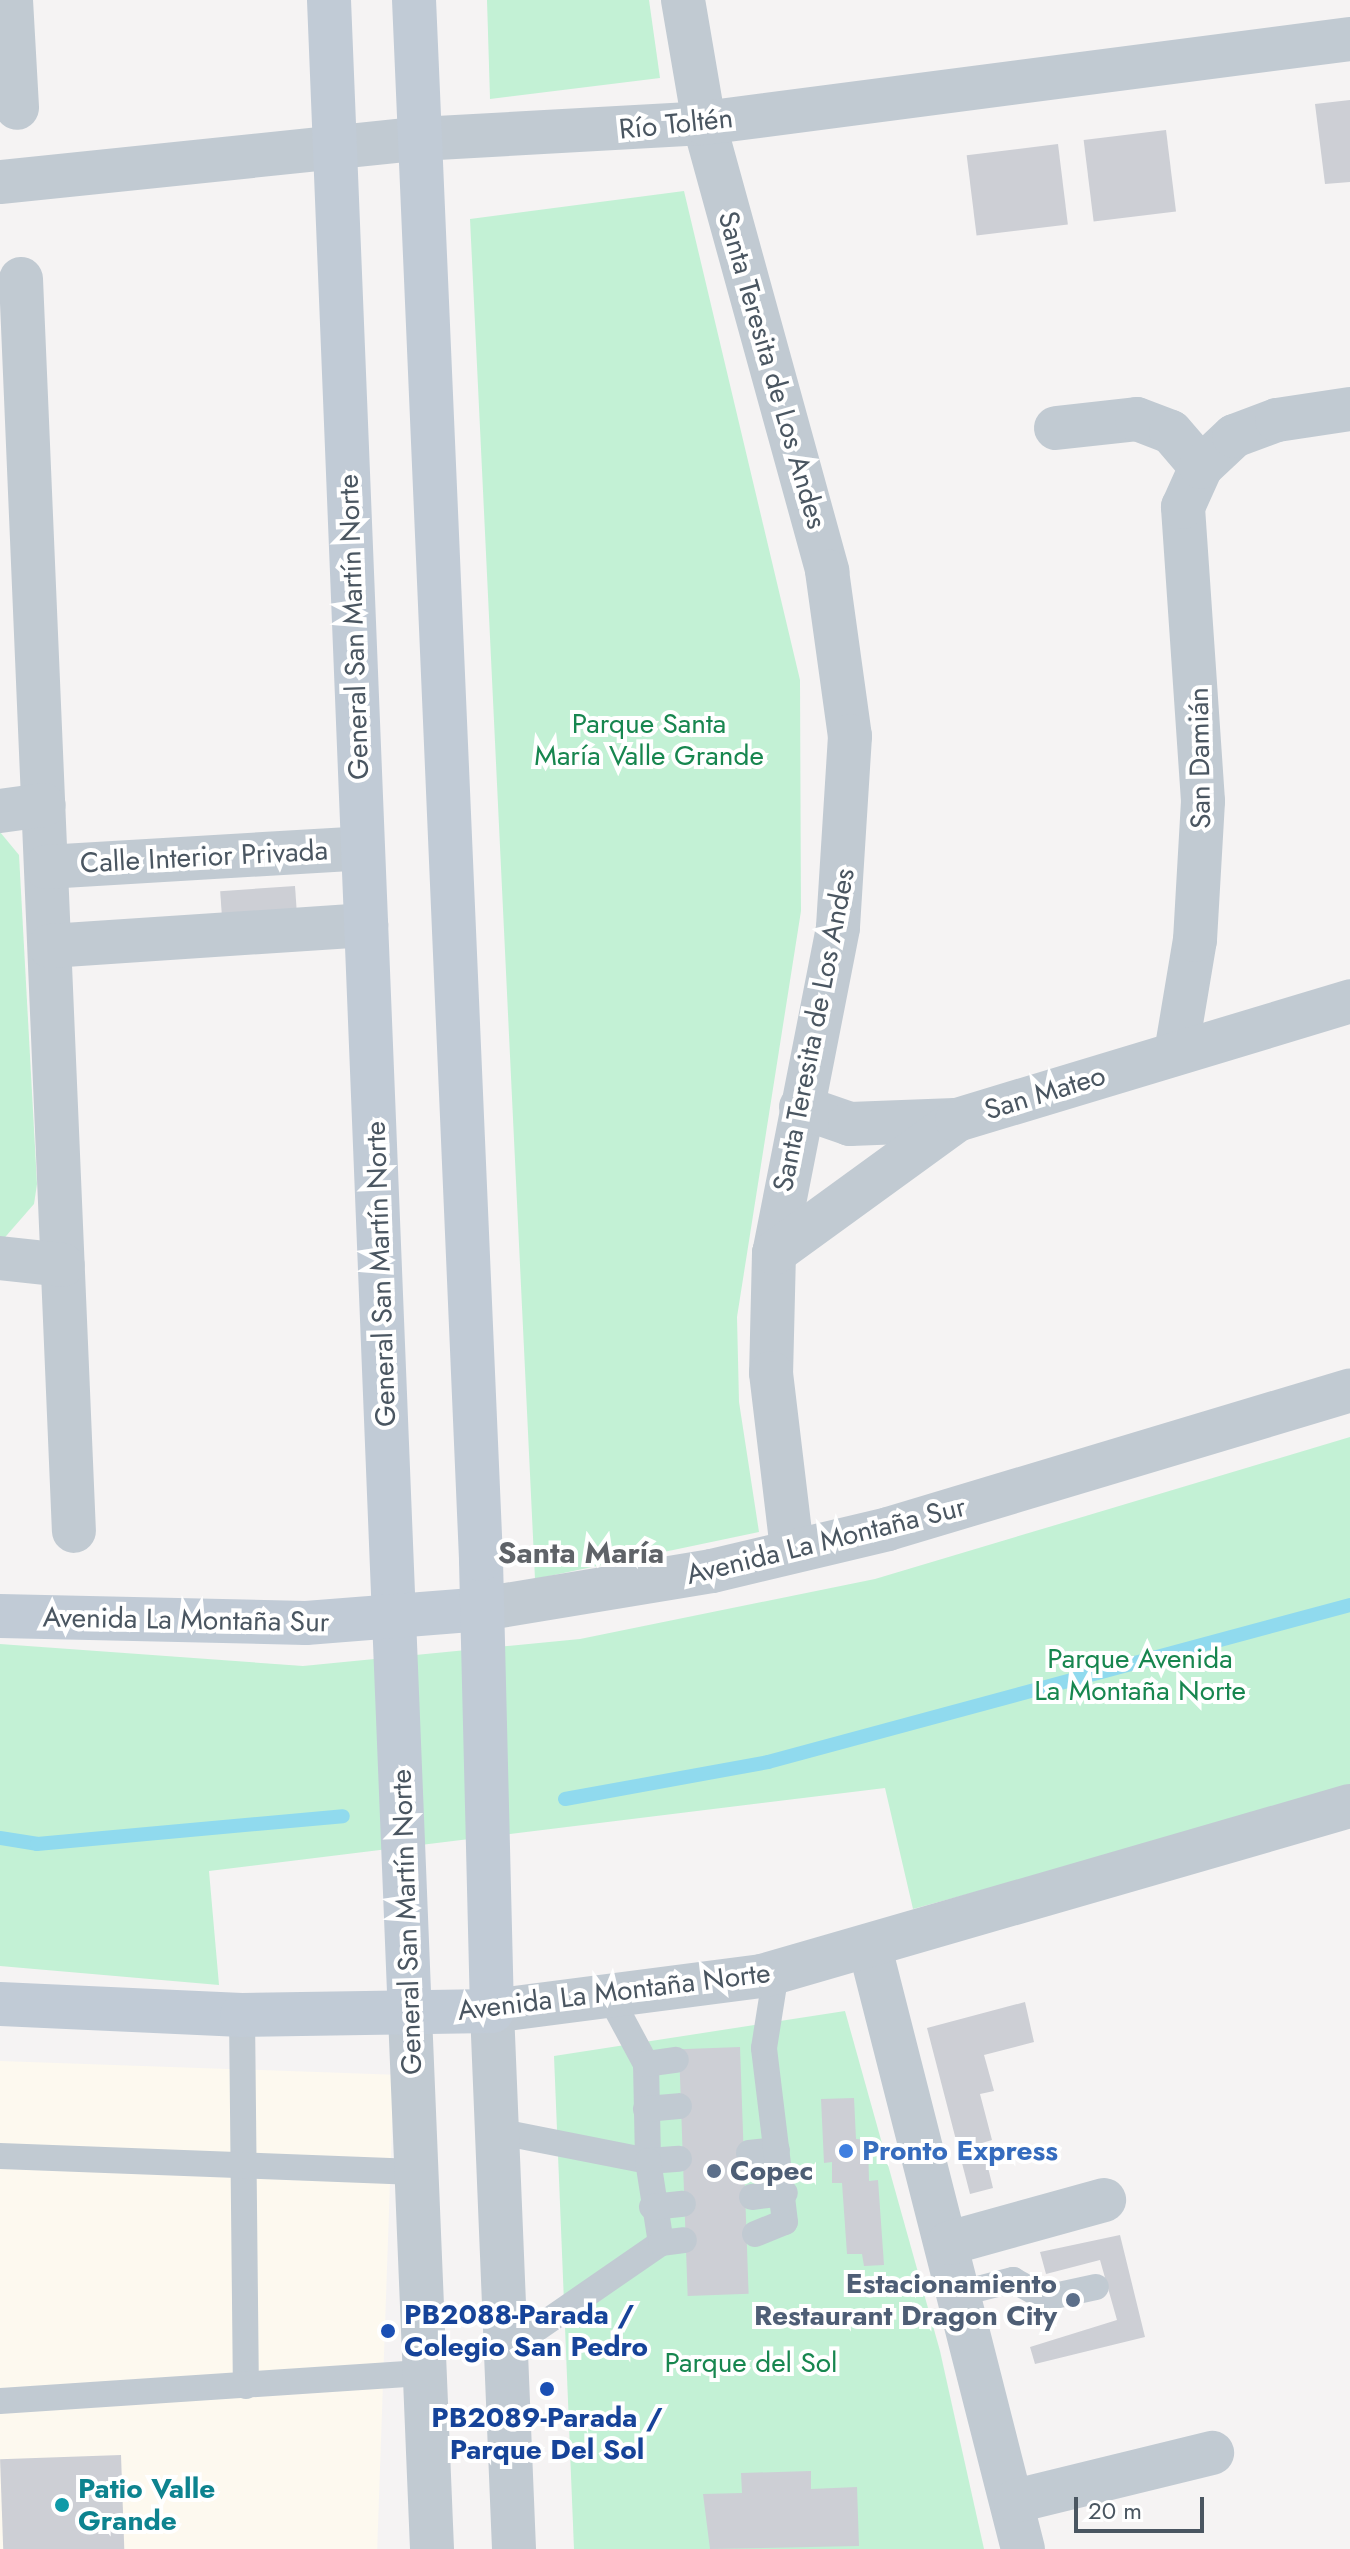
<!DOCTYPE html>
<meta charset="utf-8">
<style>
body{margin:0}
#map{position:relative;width:1350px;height:2549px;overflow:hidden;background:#f5f3f3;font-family:Jost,sans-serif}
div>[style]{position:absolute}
.commercial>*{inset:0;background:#fdf9ef;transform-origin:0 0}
.green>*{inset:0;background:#c3f1d5}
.stream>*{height:14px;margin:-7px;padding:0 7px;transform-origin:7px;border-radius:7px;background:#90daee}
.building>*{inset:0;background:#cdcfd5;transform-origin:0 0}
.service>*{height:26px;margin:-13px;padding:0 13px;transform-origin:13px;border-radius:13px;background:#c1cad2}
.minor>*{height:44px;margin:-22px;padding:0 22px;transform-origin:22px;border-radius:22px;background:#c1cad2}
.tertiary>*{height:44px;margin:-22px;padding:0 22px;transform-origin:22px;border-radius:22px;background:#c1cad2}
.secondary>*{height:44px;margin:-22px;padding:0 22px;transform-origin:22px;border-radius:22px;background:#c1cbd6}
.dots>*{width:22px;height:22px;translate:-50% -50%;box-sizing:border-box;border:4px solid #fff;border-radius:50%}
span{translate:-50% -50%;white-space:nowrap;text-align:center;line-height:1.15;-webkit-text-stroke:8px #fff;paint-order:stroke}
.street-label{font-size:28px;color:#4a5661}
.park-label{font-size:28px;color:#17864f}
.shop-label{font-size:28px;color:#366cbe;font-weight:700}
.left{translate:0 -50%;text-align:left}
.service-label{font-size:28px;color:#4e5e75;font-weight:700}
.right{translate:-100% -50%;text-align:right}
.transit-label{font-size:28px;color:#164399;font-weight:700}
.culture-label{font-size:28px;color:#0d838f;font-weight:700}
.neighbourhood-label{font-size:30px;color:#5f6368;font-weight:700}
.scale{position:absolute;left:1074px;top:2497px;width:130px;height:36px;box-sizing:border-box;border:4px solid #4a5661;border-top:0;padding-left:10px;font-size:24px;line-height:28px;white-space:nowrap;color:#4a5661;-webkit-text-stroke:6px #fff;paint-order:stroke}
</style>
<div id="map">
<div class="commercial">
<i style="left:0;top:2061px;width:394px;height:488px;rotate:2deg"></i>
</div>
<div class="green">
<i style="clip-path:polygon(487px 0,649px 0,660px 78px,490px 99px)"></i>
<i style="clip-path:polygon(684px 191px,800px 680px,801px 911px,737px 1317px,739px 1402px,759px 1532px,535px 1579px,470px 219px)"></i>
<i style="clip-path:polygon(0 832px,19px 855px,37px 1184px,34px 1204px,0 1243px)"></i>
<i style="clip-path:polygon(1350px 1437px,1350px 1789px,913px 1909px,885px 1788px,209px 1871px,219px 1985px,0 1966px,0 1644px,303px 1666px,580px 1639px,875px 1579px)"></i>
<i style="clip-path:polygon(845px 2011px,940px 2351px,984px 2549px,574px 2549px,554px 2056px)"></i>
</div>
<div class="stream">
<i style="left:565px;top:1799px;width:206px;rotate:-10.3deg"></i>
<i style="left:768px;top:1762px;width:603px;rotate:-15.1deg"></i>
<i style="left:0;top:1838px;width:37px;rotate:9deg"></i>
<i style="left:37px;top:1844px;width:307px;rotate:-5.2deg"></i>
</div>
<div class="building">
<i style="clip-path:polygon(1350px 100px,1350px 182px,1325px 184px,1315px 104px)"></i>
<i style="left:1166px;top:130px;width:82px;height:83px;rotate:83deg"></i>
<i style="left:1058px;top:144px;width:81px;height:92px;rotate:83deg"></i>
<i style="left:295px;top:886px;width:30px;height:75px;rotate:86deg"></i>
<i style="clip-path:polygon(1025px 2002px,1034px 2042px,984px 2055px,994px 2091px,980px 2094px,992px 2140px,982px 2143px,993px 2188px,970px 2194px,927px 2028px)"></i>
<i style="left:740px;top:2047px;width:247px;height:61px;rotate:88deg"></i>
<i style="clip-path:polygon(854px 2098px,856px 2139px,868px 2140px,869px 2181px,878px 2180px,884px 2265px,864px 2266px,862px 2254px,847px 2254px,842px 2183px,832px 2183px,832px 2162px,824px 2163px,821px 2099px)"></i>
<i style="clip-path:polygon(1120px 2235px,1145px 2337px,1035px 2364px,1030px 2347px,1117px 2320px,1100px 2260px,1046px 2274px,1040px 2252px)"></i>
<i style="left:121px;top:2455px;width:94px;height:121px;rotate:88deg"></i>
<i style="clip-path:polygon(811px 2471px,811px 2489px,857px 2487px,859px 2546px,710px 2549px,703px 2494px,742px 2493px,741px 2473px)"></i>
</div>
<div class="service">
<i style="left:610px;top:1997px;width:76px;rotate:61.8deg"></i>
<i style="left:646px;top:2064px;width:97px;rotate:88.8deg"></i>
<i style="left:648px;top:2161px;width:31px;rotate:-4deg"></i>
<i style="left:242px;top:2015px;width:371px;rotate:89.4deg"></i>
<i style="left:646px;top:2064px;width:30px;rotate:-8deg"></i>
<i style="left:646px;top:2109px;width:33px;rotate:-5deg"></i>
<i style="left:496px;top:2131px;width:155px;rotate:11.2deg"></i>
<i style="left:648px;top:2161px;width:83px;rotate:81deg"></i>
<i style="left:661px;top:2243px;width:188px;rotate:145.4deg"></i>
<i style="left:749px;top:2153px;width:28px;rotate:-6deg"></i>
<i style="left:0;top:2156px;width:416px;rotate:2.2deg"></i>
<i style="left:752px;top:2197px;width:33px;rotate:-7deg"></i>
<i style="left:652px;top:2207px;width:31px;rotate:-6deg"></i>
<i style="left:755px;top:2234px;width:32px;rotate:-22deg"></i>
<i style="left:785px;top:2222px;width:175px;rotate:-96.9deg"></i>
<i style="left:764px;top:2048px;width:77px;rotate:-81deg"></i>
<i style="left:661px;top:2243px;width:23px;rotate:-7deg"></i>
<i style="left:962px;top:2293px;width:53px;rotate:-14.3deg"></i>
<i style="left:1013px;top:2280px;width:37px;rotate:29deg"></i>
<i style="left:1045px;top:2298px;width:52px;rotate:-12.2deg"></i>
<i style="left:0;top:2401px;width:426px;rotate:-3.8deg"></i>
</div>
<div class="minor">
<i style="left:11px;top:0;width:108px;rotate:86.8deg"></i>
<i style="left:683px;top:0;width:125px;rotate:80.3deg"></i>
<i style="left:704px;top:123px;width:465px;rotate:74.6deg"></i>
<i style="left:827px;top:571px;width:167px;rotate:82.1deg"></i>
<i style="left:850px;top:736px;width:192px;rotate:93.6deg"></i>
<i style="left:838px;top:928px;width:331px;rotate:101.1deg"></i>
<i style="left:774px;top:1253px;width:120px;rotate:91.4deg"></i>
<i style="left:771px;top:1373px;width:178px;rotate:83.2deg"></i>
<i style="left:0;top:182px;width:421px;rotate:-5.9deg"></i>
<i style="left:419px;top:139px;width:285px;rotate:-3.2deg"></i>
<i style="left:704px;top:123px;width:651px;rotate:-7.41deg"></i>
<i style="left:21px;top:279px;width:1253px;rotate:87.58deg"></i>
<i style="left:1056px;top:428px;width:81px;rotate:-6.3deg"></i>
<i style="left:1137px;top:419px;width:36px;rotate:21deg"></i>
<i style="left:1171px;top:432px;width:46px;rotate:49.4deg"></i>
<i style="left:0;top:811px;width:44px;rotate:-7.8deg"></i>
<i style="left:46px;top:867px;width:317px;rotate:-3.4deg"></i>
<i style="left:50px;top:946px;width:317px;rotate:-3.8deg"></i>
<i style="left:1176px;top:1053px;width:115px;rotate:-80.5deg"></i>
<i style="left:1195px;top:940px;width:139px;rotate:-86.7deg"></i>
<i style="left:1203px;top:801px;width:295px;rotate:-93.9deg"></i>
<i style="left:1183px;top:507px;width:44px;rotate:-65.8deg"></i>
<i style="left:1201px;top:467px;width:45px;rotate:-43.2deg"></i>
<i style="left:1234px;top:436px;width:46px;rotate:-20.4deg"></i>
<i style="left:1277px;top:420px;width:74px;rotate:-8.6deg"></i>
<i style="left:801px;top:1107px;width:52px;rotate:19.1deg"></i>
<i style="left:850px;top:1124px;width:105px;rotate:-2.2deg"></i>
<i style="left:774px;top:1253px;width:226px;rotate:-36deg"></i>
<i style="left:957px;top:1120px;width:411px;rotate:-16.8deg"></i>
<i style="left:0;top:1258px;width:63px;rotate:6.3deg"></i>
<i style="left:870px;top:1948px;width:620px;rotate:75.72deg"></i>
<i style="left:949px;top:2243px;width:161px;rotate:-15.5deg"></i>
<i style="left:1016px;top:2501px;width:202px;rotate:-13.8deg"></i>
</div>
<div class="tertiary">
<i style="left:482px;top:1609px;width:233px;rotate:-9.4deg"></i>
<i style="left:712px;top:1571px;width:181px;rotate:-13.4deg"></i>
<i style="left:888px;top:1529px;width:482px;rotate:-16.7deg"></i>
<i style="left:410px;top:2015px;width:534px;rotate:87.64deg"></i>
<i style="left:514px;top:2549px;width:538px;rotate:-92.34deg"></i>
<i style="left:492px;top:2011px;width:272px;rotate:-7.4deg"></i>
<i style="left:762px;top:1976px;width:612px;rotate:-16.13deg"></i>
</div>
<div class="secondary">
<i style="left:329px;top:0;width:2017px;rotate:87.7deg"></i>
<i style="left:0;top:1616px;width:306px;rotate:1.3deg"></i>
<i style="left:306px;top:1623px;width:177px;rotate:-4.5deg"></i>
<i style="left:0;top:2004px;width:242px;rotate:2.6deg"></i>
<i style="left:242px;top:2015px;width:250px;rotate:-0.9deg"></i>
<i style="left:492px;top:2011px;width:452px;rotate:-91.4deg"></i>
<i style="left:481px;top:1559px;width:1560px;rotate:-92.46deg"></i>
</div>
<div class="dots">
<i style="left:846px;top:2151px;background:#3f7fe0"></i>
<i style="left:714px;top:2171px;background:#5c6f8a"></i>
<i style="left:1073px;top:2300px;background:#5c6f8a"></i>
<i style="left:388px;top:2331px;background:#1a4fb4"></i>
<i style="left:547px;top:2389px;background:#1a4fb4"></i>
<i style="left:62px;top:2505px;background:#0f9aa8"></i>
</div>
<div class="street-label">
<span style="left:676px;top:124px;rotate:-6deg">Río Toltén</span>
<span style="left:772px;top:370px;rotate:74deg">Santa Teresita de Los Andes</span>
<span style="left:354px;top:627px;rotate:-92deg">General San Martín Norte</span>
<span style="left:1200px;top:758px;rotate:-91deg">San Damián</span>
<span style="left:204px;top:857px;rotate:-3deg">Calle Interior Privada</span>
<span style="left:814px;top:1030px;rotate:-79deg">Santa Teresita de Los Andes</span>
<span style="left:1045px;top:1093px;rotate:-17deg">San Mateo</span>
<span style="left:381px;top:1274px;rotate:-92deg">General San Martín Norte</span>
<span style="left:826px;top:1541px;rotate:-14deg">Avenida La Montaña Sur</span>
<span style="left:186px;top:1620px;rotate:1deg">Avenida La Montaña Sur</span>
<span style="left:407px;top:1922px;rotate:-92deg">General San Martín Norte</span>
<span style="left:614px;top:1992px;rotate:-7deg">Avenida La Montaña Norte</span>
</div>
<div class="park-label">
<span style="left:649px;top:740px">Parque Santa<br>María Valle Grande</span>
<span style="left:1140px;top:1675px">Parque Avenida<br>La Montaña Norte</span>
<span style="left:751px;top:2363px">Parque del Sol</span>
</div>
<div class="shop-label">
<span class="left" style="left:862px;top:2151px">Pronto Express</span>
</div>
<div class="service-label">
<span class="left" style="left:730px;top:2171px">Copec</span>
<span class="right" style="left:1057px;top:2300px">Estacionamiento<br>Restaurant Dragon City</span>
</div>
<div class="transit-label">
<span class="left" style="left:404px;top:2331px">PB2088-Parada /<br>Colegio San Pedro</span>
<span style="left:547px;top:2434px">PB2089-Parada /<br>Parque Del Sol</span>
</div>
<div class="culture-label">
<span class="left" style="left:78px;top:2505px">Patio Valle<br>Grande</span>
</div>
<div class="neighbourhood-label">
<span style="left:581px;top:1553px">Santa María</span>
</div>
<div class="scale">20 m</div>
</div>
